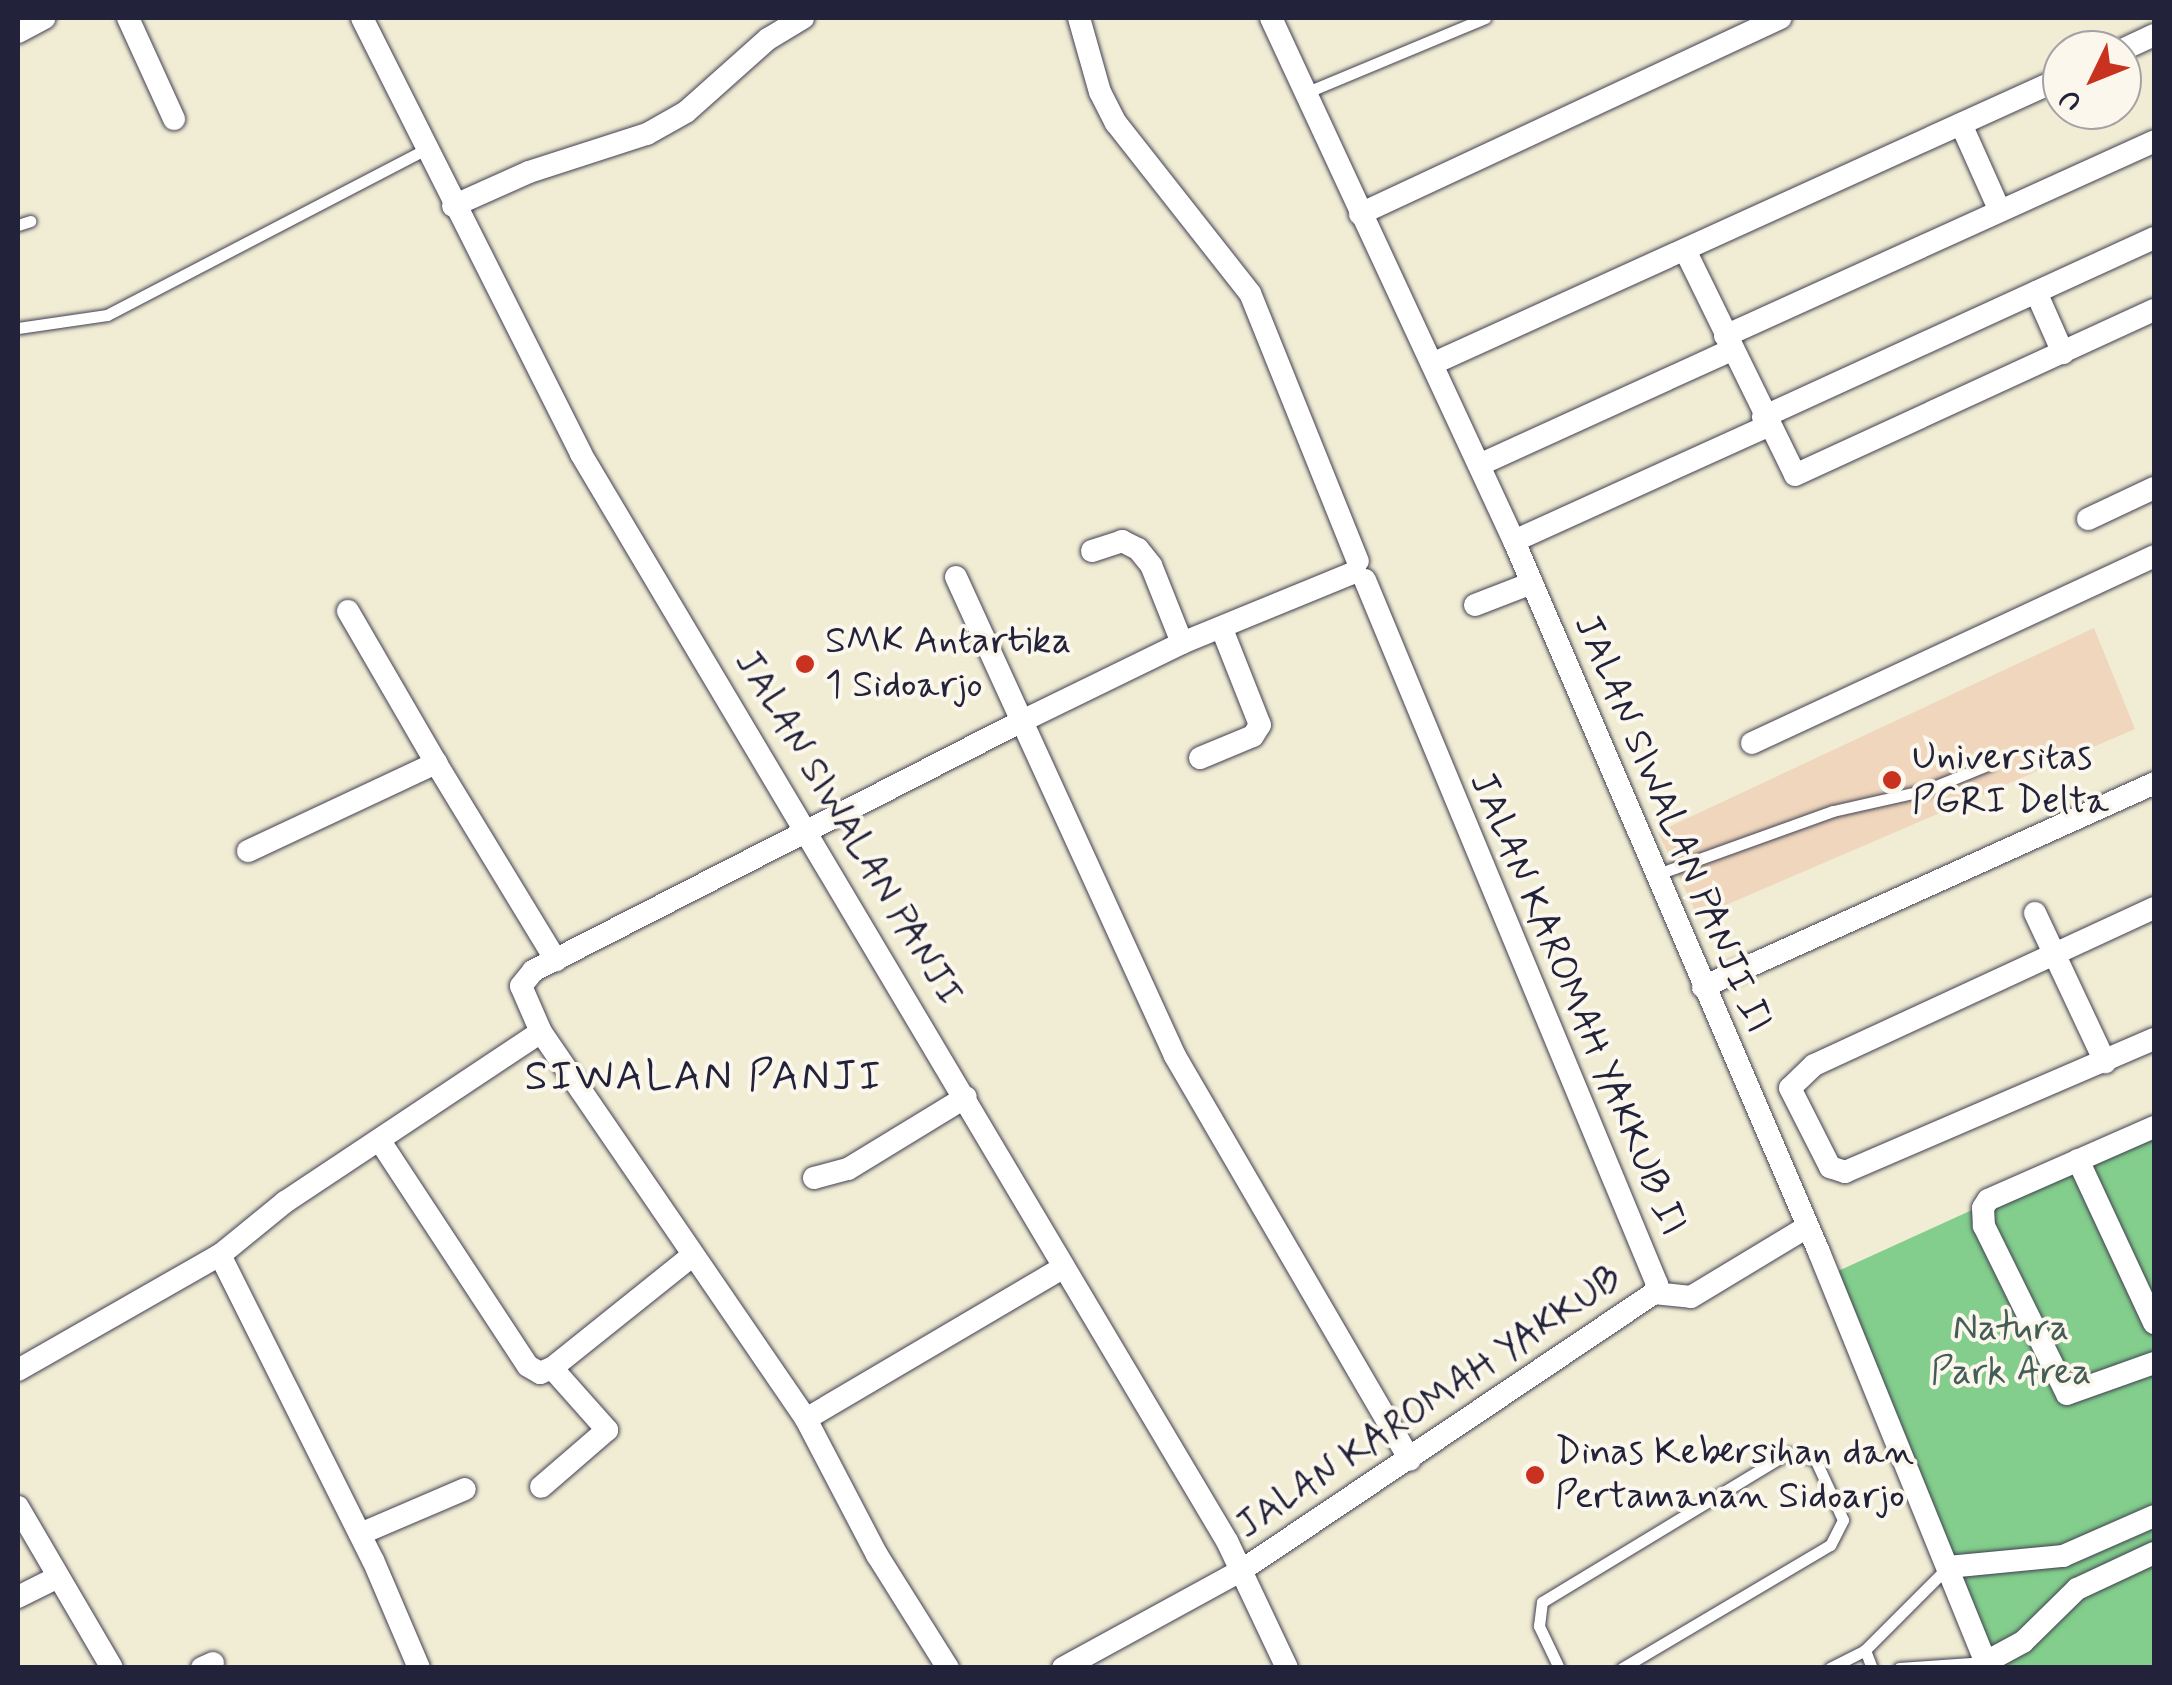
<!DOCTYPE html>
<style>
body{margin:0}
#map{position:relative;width:2172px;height:1685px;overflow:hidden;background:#f1ecd4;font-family:Mynerve,sans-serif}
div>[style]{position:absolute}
.built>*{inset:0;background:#efd6bc}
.green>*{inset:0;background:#83ce8c}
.roads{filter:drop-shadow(0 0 2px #414052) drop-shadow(0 0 2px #414052)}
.lane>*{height:11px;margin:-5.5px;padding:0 5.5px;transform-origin:5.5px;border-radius:5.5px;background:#fff}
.street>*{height:22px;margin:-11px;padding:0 11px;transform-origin:11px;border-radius:11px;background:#fff}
.dots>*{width:28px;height:28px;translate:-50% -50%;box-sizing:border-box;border:5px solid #fbf7ec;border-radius:50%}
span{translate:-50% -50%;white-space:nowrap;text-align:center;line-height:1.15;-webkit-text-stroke:8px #fbf7ec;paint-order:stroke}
.poi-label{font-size:38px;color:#22223b}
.left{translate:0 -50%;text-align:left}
.street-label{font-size:38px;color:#22223b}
.park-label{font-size:38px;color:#445e57}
.quarter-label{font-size:42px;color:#22223b;letter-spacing:2.5px}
.frame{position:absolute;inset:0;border:20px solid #22223b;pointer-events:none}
.north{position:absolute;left:2042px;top:30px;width:100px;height:100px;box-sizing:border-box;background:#fbf7ec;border:2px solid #a4a2a5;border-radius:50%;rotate:227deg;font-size:28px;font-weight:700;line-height:40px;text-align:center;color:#22223b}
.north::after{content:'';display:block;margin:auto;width:35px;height:45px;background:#c8321e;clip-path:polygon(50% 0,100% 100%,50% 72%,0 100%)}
</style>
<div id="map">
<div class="built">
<i style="clip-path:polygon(2094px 628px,2135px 729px,1698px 917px,1658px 832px)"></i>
</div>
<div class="green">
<i style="clip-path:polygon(2154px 1127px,2154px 1667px,1988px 1667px,1825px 1277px)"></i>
</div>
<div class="roads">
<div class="lane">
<i style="left:1305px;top:93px;width:195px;rotate:-22.6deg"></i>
<i style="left:18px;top:225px;width:13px;rotate:-18deg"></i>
<i style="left:18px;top:328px;width:90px;rotate:-8.3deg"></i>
<i style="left:107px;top:315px;width:360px;rotate:-27.5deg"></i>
<i style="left:1655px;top:875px;width:189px;rotate:-19.8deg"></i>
<i style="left:1833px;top:811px;width:95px;rotate:-12.7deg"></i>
<i style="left:1926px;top:790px;width:69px;rotate:-22.1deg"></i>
<i style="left:1865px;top:1650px;width:19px;rotate:69deg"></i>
<i style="left:1559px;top:1668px;width:47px;rotate:-115.5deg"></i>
<i style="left:1539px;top:1626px;width:24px;rotate:-83deg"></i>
<i style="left:1542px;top:1602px;width:288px;rotate:-31.2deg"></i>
<i style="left:1788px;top:1453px;width:28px;rotate:13deg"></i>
<i style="left:1815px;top:1459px;width:67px;rotate:65.3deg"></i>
<i style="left:1843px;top:1520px;width:28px;rotate:117deg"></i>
<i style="left:1830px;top:1545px;width:242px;rotate:149.4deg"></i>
<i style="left:1830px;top:1668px;width:39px;rotate:-27deg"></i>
<i style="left:1865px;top:1650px;width:116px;rotate:-45deg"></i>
<i style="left:1899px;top:1668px;width:87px;rotate:-3.9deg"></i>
</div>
<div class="street">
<i style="left:128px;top:18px;width:111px;rotate:65.5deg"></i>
<i style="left:362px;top:18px;width:488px;rotate:63.3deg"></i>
<i style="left:581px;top:454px;width:1264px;rotate:59.28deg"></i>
<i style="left:1227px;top:1541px;width:140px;rotate:64.7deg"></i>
<i style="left:1079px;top:18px;width:77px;rotate:74.2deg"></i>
<i style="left:1100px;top:92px;width:35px;rotate:63deg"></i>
<i style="left:1116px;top:123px;width:216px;rotate:51.8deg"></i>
<i style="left:1250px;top:293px;width:289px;rotate:68.1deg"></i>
<i style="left:1271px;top:18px;width:577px;rotate:65.08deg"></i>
<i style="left:1514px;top:541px;width:774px;rotate:66.78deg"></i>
<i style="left:1819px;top:1252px;width:449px;rotate:67.9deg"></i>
<i style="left:18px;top:32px;width:30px;rotate:-28deg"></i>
<i style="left:2122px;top:50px;width:35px;rotate:-25deg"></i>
<i style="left:1961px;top:124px;width:95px;rotate:65.9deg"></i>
<i style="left:453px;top:206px;width:83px;rotate:-24.1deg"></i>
<i style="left:529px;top:172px;width:124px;rotate:-17.9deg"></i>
<i style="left:647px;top:134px;width:45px;rotate:-29.4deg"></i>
<i style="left:686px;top:112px;width:110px;rotate:-41.7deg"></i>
<i style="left:768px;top:39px;width:41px;rotate:-31deg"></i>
<i style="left:1360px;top:214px;width:464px;rotate:-25deg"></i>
<i style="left:1685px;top:250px;width:250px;rotate:63.9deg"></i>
<i style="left:1795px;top:475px;width:395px;rotate:-24.7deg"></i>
<i style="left:2036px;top:292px;width:67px;rotate:66.1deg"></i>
<i style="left:1725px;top:336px;width:471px;rotate:-24.4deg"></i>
<i style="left:1432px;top:364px;width:692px;rotate:-24.42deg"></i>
<i style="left:1763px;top:417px;width:430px;rotate:-24.6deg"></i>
<i style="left:1479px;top:465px;width:277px;rotate:-24.5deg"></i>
<i style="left:2088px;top:519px;width:73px;rotate:-25.2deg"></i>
<i style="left:1514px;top:541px;width:278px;rotate:-24.4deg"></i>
<i style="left:1092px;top:551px;width:32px;rotate:-18deg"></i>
<i style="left:1122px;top:541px;width:18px;rotate:27deg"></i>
<i style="left:1138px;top:549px;width:21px;rotate:51deg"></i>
<i style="left:1151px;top:565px;width:84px;rotate:68.3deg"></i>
<i style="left:956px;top:577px;width:527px;rotate:65.43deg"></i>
<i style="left:1175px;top:1056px;width:467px;rotate:59.8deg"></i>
<i style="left:1365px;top:580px;width:762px;rotate:67.47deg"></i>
<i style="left:1657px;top:1284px;width:9px;rotate:108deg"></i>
<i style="left:1475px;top:605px;width:61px;rotate:-21.1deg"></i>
<i style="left:348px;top:611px;width:176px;rotate:59.9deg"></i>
<i style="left:1752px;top:743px;width:443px;rotate:-24.9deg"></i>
<i style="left:1200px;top:758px;width:57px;rotate:-22.5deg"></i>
<i style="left:1253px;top:736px;width:13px;rotate:-58deg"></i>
<i style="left:1260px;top:725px;width:103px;rotate:-111.6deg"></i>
<i style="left:248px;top:851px;width:208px;rotate:-25.1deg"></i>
<i style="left:436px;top:763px;width:231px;rotate:58.7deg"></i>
<i style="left:2154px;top:908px;width:374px;rotate:155.2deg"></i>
<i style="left:1814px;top:1065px;width:33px;rotate:136deg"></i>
<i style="left:1790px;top:1088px;width:89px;rotate:63.1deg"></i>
<i style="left:1830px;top:1167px;width:16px;rotate:18deg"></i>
<i style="left:1845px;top:1172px;width:336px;rotate:-23.3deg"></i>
<i style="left:2035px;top:913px;width:165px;rotate:64.8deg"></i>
<i style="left:1703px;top:987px;width:495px;rotate:-24.3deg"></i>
<i style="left:2154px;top:1127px;width:181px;rotate:156.3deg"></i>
<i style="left:1988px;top:1200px;width:9px;rotate:122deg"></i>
<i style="left:1983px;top:1208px;width:18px;rotate:87deg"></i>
<i style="left:1984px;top:1226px;width:187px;rotate:63.7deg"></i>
<i style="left:2067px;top:1394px;width:92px;rotate:-19.6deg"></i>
<i style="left:380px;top:1141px;width:269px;rotate:56.7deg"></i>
<i style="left:528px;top:1366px;width:14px;rotate:30deg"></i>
<i style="left:540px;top:1373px;width:13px;rotate:-23deg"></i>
<i style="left:552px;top:1368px;width:83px;rotate:48.4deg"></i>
<i style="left:607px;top:1430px;width:87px;rotate:139.2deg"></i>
<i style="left:2078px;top:1160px;width:180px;rotate:65deg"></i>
<i style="left:814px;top:1178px;width:35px;rotate:-15deg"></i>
<i style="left:848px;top:1169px;width:138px;rotate:-31.4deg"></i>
<i style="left:220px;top:1255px;width:341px;rotate:63.4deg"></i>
<i style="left:373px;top:1560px;width:117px;rotate:66.9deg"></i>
<i style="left:1654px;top:1293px;width:37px;rotate:6deg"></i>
<i style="left:1691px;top:1297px;width:135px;rotate:-31.1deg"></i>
<i style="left:552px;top:1368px;width:181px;rotate:-38.7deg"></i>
<i style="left:18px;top:1370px;width:232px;rotate:-29.7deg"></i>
<i style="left:220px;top:1255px;width:84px;rotate:-39.2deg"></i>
<i style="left:285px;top:1202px;width:307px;rotate:-33.6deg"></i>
<i style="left:806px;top:1419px;width:299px;rotate:-30.5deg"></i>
<i style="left:18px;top:1507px;width:186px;rotate:59.7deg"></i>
<i style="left:360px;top:1534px;width:114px;rotate:-23.2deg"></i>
<i style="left:1948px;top:1567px;width:116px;rotate:-5.5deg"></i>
<i style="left:2063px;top:1556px;width:99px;rotate:-23.7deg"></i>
<i style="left:18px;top:1597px;width:45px;rotate:-26.6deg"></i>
<i style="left:1986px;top:1662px;width:42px;rotate:-28.4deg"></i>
<i style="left:2023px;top:1642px;width:76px;rotate:-44.5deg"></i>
<i style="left:2077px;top:1589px;width:85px;rotate:-25.1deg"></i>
<i style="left:202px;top:1668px;width:12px;rotate:-24deg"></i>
<i style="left:948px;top:1668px;width:133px;rotate:-122.1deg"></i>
<i style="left:877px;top:1555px;width:153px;rotate:-117.6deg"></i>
<i style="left:806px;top:1419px;width:469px;rotate:-124.4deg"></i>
<i style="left:541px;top:1032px;width:50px;rotate:-113.5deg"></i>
<i style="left:521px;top:986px;width:19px;rotate:-51deg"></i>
<i style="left:533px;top:971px;width:547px;rotate:-27.08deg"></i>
<i style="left:1020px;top:722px;width:180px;rotate:-26deg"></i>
<i style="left:1182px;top:643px;width:187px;rotate:-22.3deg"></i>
<i style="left:1063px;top:1668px;width:204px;rotate:-28.7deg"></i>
<i style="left:1242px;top:1570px;width:496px;rotate:-33.9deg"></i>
</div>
</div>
<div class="dots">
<i style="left:805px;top:664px;background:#c8321e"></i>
<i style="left:1892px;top:780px;background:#c8321e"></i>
<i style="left:1535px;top:1475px;background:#c8321e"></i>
</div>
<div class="poi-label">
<span class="left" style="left:825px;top:664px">SMK Antartika<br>1 Sidoarjo</span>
<span class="left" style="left:1912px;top:780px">Universitas<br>PGRI Delta</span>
<span class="left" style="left:1555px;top:1475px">Dinas Kebersihan dan<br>Pertamanan Sidoarjo</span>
</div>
<div class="street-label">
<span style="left:1672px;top:824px;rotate:67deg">JALAN SIWALAN PANJI II</span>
<span style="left:848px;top:828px;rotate:59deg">JALAN SIWALAN PANJI</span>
<span style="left:1577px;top:1004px;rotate:67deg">JALAN KAROMAH YAKKUB II</span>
<span style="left:1429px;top:1403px;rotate:-34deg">JALAN KAROMAH YAKKUB</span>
</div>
<div class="park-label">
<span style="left:2011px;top:1351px">Natura<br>Park Area</span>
</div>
<div class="quarter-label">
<span style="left:704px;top:1078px">SIWALAN PANJI</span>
</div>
<div class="frame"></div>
<div class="north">U</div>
</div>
